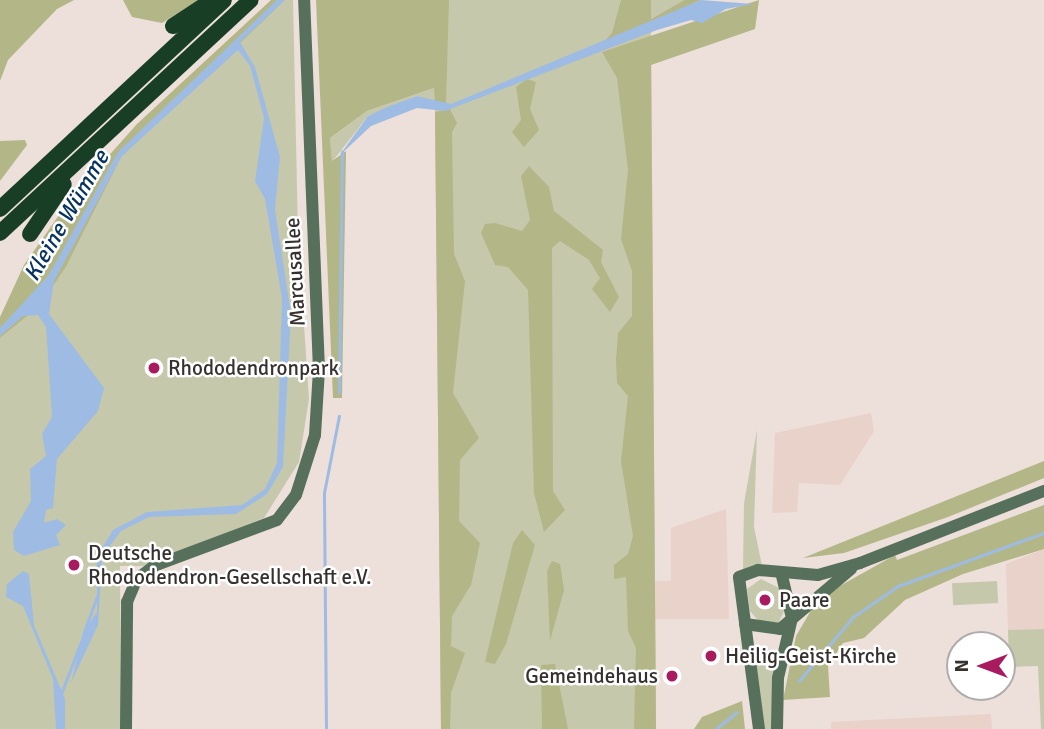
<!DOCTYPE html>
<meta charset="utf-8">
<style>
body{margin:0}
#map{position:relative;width:1044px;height:729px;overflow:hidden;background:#eddfd9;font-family:Signika,sans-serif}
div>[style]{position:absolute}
.built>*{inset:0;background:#e8d2c9}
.green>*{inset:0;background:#c5c8ab;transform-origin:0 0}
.forest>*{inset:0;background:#b3b787}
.water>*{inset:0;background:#9ebce3}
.stream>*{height:2.5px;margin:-1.25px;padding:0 1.25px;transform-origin:1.25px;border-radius:1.25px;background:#9ebce3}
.secondary>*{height:12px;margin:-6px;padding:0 6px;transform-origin:6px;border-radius:6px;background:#56705c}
.highway>*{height:16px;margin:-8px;padding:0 8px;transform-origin:8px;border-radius:8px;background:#183f25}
.dots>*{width:19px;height:19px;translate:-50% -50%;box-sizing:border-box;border:4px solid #fff;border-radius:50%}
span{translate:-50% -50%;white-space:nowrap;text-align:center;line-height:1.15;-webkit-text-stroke:5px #fff;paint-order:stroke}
.street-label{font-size:21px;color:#36312f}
.poi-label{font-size:21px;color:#36312f}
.left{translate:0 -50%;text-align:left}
.right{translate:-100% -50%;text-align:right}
.water-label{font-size:23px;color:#093362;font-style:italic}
.north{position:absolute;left:946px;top:631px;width:70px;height:70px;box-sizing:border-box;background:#fff;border:2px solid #afadac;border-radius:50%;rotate:270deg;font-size:19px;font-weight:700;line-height:28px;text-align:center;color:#36312f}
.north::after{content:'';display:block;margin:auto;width:24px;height:32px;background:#a81c5f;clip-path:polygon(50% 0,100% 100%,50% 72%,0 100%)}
</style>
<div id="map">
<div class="built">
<i style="clip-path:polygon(871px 413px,874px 431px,840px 485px,799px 483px,797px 512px,772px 513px,775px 433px)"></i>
<i style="clip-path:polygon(726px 509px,729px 619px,654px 619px,654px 581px,671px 581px,671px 528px)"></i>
<i style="clip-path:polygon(1044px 549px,1044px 629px,1008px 630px,1006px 564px)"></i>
<i style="clip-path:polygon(991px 714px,992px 729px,831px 729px,831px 722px)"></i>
</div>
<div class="green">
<i style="clip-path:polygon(285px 0,293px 0,298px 236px,309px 399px,299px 462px,264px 518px,144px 566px,120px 566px,121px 729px,0 729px,0 338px,39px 307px,66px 267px,122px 156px,139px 135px)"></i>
<i style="clip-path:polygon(433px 0,684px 0,651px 19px,656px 729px,441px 729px,435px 104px,417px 96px,368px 116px,332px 162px,330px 138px,367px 111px,434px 88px)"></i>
<i style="clip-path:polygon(757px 430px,754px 527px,762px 566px,743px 571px,744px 503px)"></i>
<i style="clip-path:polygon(761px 579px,779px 588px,784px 611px,777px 626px,762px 625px,750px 611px,747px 589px)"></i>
<i style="left:997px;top:581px;width:22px;height:45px;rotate:87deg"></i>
<i style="clip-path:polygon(1044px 629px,1044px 729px,1041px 729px,1038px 666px,1009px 667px,1008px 630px)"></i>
<i style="clip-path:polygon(753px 647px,775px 652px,772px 729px,764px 729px)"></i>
</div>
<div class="forest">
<i style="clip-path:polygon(0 0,74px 0,57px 9px,8px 60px,0 81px)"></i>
<i style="clip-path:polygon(123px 0,199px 0,162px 23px,132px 17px)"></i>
<i style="clip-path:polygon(271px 0,285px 0,122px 156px,66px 267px,39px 307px,0 338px,0 317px,24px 265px,71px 198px,137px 124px)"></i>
<i style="clip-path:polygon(316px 0,449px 0,446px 104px,435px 104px,434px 88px,367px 111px,330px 138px,332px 161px,346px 151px,342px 398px,333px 398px)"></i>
<i style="clip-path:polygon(621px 0,651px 0,651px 19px,684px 0,701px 0,600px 46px,612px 33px)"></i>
<i style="clip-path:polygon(759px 0,755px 29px,651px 65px,656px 729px,634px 729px,636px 648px,628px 631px,626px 577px,614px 579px,614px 565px,628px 554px,633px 536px,621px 461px,628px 396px,617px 383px,616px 359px,618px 333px,632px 316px,632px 271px,621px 239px,628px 170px,617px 78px,602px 52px)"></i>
<i style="clip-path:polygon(527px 79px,536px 82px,530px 109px,539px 130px,524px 147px,512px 132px,521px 120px,516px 87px)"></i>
<i style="clip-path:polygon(450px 109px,457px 123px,452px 132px,454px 254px,465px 281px,453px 393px,479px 438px,460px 460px,459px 521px,480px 543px,471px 585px,452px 616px,451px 646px,465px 653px,451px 693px,450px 729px,441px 729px,435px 112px)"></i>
<i style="clip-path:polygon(25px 140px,27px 145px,0 181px,0 141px)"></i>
<i style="clip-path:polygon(529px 166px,549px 187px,554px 211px,603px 250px,601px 262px,619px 297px,610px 312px,592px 289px,600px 278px,589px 260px,560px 241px,552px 248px,553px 491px,565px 510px,544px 532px,534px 493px,528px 290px,508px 267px,495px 265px,481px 233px,485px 224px,495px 223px,522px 231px,530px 220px,521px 176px)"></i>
<i style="clip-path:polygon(1044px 461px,1044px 478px,948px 517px,844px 553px,803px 558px)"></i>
<i style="clip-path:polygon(1044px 505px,1044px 549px,963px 574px,905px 600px,864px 638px,843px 643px,828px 666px,830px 697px,783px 700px,796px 636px,813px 607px,838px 587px,895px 555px,897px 560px)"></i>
<i style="clip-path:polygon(522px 530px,535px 545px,506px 644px,495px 664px,485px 662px,513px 543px)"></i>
<i style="clip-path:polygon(552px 561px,560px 564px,564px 590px,550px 641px,547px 571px)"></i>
<i style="clip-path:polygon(555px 664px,568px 729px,542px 729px,541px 665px)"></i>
<i style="clip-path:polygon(742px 701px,745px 729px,694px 729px,702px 717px)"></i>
</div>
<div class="water">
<i style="clip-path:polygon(277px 0,285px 0,240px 42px,255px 67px,280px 157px,275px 210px,291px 314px,283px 467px,267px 494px,236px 514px,149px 517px,121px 531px,102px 556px,98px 625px,71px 683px,83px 632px,97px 612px,97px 557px,113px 530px,147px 512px,242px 505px,265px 489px,277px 463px,282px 298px,265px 199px,255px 181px,264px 118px,250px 66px,238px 50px,122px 156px,54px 281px,49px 314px,104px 388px,98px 411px,57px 459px,53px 508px,46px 510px,44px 523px,57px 519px,66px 525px,56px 535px,60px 545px,24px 556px,14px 550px,13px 532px,31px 501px,30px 469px,46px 456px,42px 434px,52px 417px,46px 327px,38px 315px,23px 316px,0 336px,0 328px,48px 276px,118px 152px)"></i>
<i style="clip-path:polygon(701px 0,753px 4px,726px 9px,702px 23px,691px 20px,657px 30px,445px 111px,417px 108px,371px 126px,339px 156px,368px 116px,387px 107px,417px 96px,451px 104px)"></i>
<i style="clip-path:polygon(23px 571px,29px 574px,34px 625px,65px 699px,65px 729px,56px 729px,53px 679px,23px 606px,6px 597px,7px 584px)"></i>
</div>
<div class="stream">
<i style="left:339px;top:393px;width:241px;rotate:-89.3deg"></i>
<i style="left:84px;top:632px;width:38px;rotate:-70deg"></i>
<i style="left:799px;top:681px;width:84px;rotate:-49.8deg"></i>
<i style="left:853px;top:617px;width:55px;rotate:-34.6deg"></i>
<i style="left:898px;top:586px;width:155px;rotate:-20deg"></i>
<i style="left:61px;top:694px;width:56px;rotate:-69deg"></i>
<i style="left:326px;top:729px;width:236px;rotate:-90.5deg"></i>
<i style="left:324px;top:493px;width:78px;rotate:-79deg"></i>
<i style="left:716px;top:729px;width:26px;rotate:-39deg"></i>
</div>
<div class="secondary">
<i style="left:745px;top:624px;width:35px;rotate:8deg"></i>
<i style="left:780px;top:629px;width:93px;rotate:-40.2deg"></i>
<i style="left:126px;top:729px;width:127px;rotate:-89.5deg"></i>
<i style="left:127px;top:602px;width:25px;rotate:-67deg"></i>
<i style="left:137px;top:579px;width:21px;rotate:-37deg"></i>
<i style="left:154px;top:566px;width:131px;rotate:-20.5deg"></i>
<i style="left:277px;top:520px;width:31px;rotate:-53deg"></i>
<i style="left:296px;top:495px;width:63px;rotate:-72.4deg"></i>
<i style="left:315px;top:435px;width:65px;rotate:-86.5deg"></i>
<i style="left:319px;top:370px;width:370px;rotate:-92.3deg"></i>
<i style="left:759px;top:729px;width:153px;rotate:-97.5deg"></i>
<i style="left:739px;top:577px;width:20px;rotate:-20deg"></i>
<i style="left:758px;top:570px;width:60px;rotate:4.8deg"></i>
<i style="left:818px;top:575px;width:44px;rotate:-15.9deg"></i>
<i style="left:860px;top:563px;width:198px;rotate:-21.4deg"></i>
<i style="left:777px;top:729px;width:51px;rotate:-88.9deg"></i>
<i style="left:778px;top:678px;width:62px;rotate:-76.9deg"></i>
<i style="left:792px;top:618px;width:43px;rotate:-103.4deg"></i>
</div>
<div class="highway">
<i style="left:173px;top:26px;width:45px;rotate:-33.3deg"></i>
<i style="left:0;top:209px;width:306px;rotate:-43deg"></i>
<i style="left:0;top:233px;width:342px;rotate:-42.9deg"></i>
<i style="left:30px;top:234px;width:60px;rotate:-55.8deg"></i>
</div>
<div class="dots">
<i style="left:154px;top:368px;background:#a81c5f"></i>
<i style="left:74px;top:565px;background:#a81c5f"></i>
<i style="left:765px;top:600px;background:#a81c5f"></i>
<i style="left:711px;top:656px;background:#a81c5f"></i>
<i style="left:672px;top:676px;background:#a81c5f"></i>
</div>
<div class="street-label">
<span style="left:295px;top:272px;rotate:-93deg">Marcusallee</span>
</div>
<div class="poi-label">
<span class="left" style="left:168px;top:368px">Rhododendronpark</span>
<span class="left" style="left:88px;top:565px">Deutsche<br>Rhododendron-Gesellschaft e.V.</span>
<span class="left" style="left:779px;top:600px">Paare</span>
<span class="left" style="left:725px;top:656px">Heilig-Geist-Kirche</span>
<span class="right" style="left:658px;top:676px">Gemeindehaus</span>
</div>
<div class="water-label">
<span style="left:67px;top:216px;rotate:-60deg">Kleine Wümme</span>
</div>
<div class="north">N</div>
</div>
